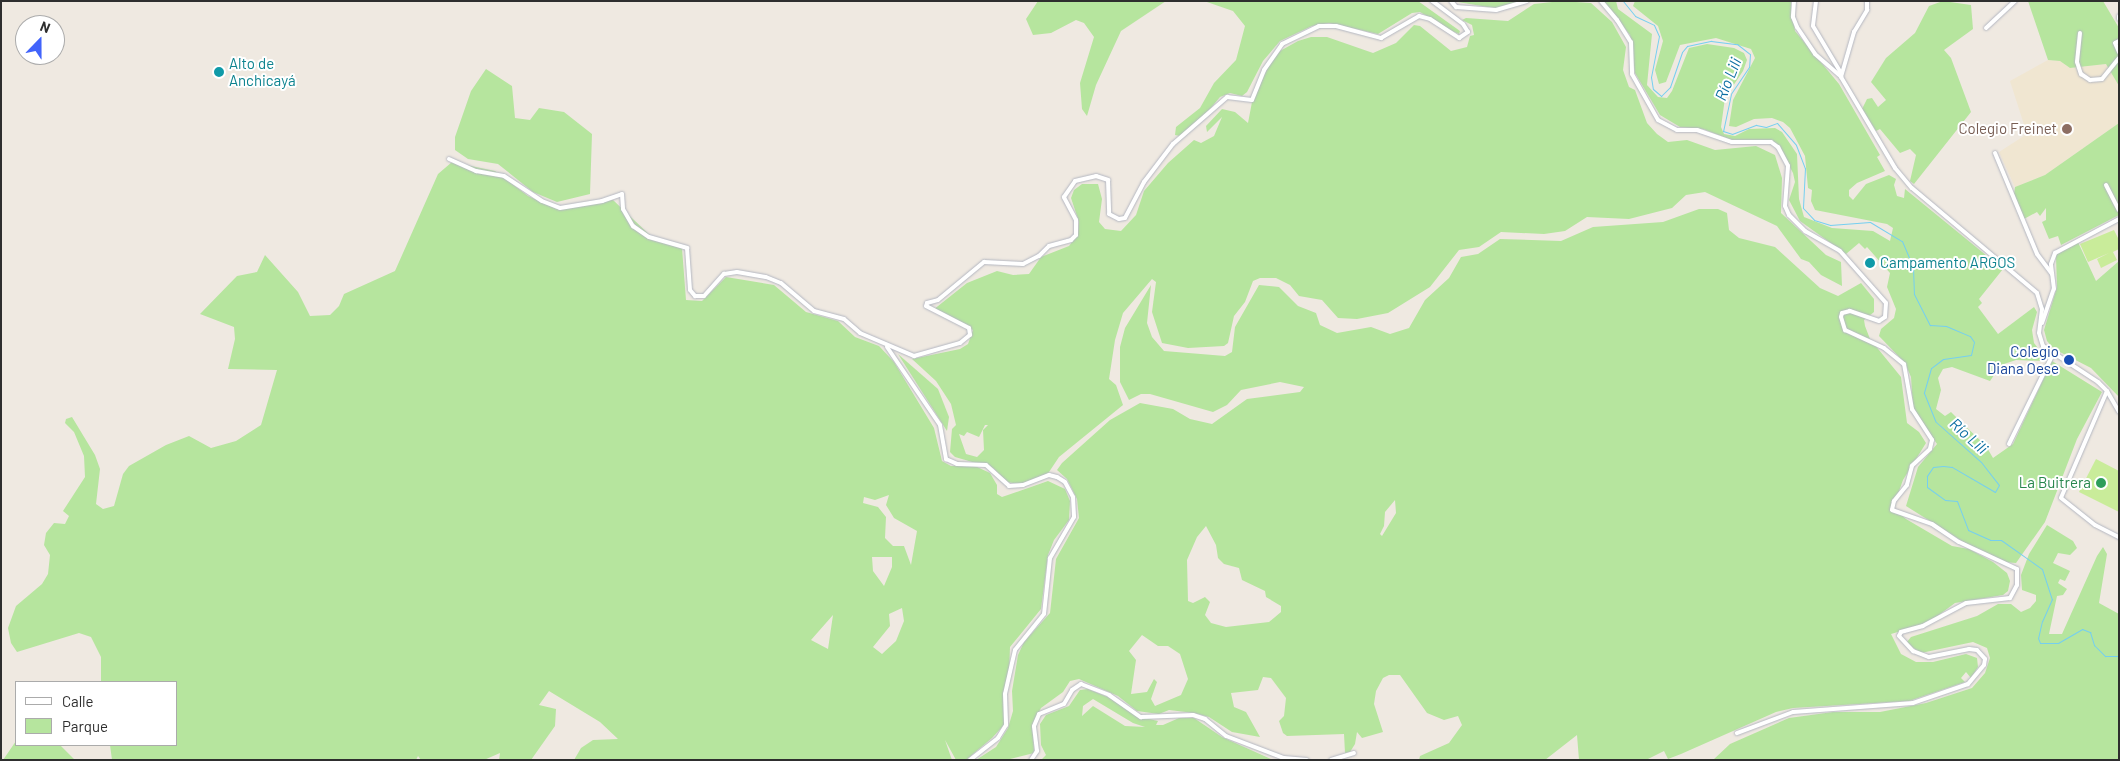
<!DOCTYPE html>
<meta charset="utf-8">
<style>
body{margin:0}
#map{position:relative;width:2120px;height:761px;overflow:hidden;background:#efe9e1;font-family:Barlow,sans-serif}
div>[style]{position:absolute}
.education>*{inset:0;background:#f0e6d1}
.green>*{inset:0;background:#b6e59e}
.pitch>*{inset:0;background:#c9ec9a}
.stream>*{height:1px;margin:-0.5px;padding:0 0.5px;transform-origin:0.5px;border-radius:0.5px;background:#75cff0}
.roads{filter:drop-shadow(0 0 1px #b4b7c1) drop-shadow(0 0 1px #b4b7c1)}
.street>*{height:4px;margin:-2px;padding:0 2px;transform-origin:2px;border-radius:2px;background:#fff}
.dots>*{width:14px;height:14px;translate:-50% -50%;box-sizing:border-box;border:2px solid #fff;border-radius:50%}
span{translate:-50% -50%;white-space:nowrap;text-align:center;line-height:1.15;-webkit-text-stroke:4px #fff;paint-order:stroke}
.culture-label{font-size:15px;color:#0d838f}
.left{translate:0 -50%;text-align:left}
.education-label{font-size:15px;color:#785e54}
.right{translate:-100% -50%;text-align:right}
.transit-label{font-size:15px;color:#164399}
.leisure-label{font-size:15px;color:#27864d}
.water-label{font-size:16px;color:#0d6fa3;font-style:italic}
.frame{position:absolute;inset:0;border:2px solid #2e2e2e;pointer-events:none}
.legend{position:absolute;left:15px;top:681px;width:162px;height:65px;box-sizing:border-box;background:#fff;border:1px solid #ababab;margin:0;padding:6px 9px;list-style:none;font-size:15px;color:#2e2e2e}
.legend li{display:flex;align-items:center;gap:10px;height:25px}
.legend b{width:25px;border:1px solid #ababab}
.north{position:absolute;left:15px;top:15px;width:50px;height:50px;box-sizing:border-box;background:#fff;border:1px solid #ababab;border-radius:50%;rotate:22deg;font-size:14px;font-weight:700;line-height:20px;text-align:center;color:#2e2e2e}
.north::after{content:'';display:block;margin:auto;width:18px;height:22px;background:#4264fb;clip-path:polygon(50% 0,100% 100%,50% 72%,0 100%)}
</style>
<div id="map">
<div class="education">
<i style="clip-path:polygon(2048px 60px,2060px 61px,2070px 68px,2106px 64px,2119px 86px,2119px 123px,2045px 175px,2015px 187px,1999px 152px,2027px 134px,2010px 81px)"></i>
</div>
<div class="green">
<i style="clip-path:polygon(1038px 1px,1166px 1px,1121px 31px,1096px 85px,1087px 116px,1082px 109px,1080px 83px,1094px 37px,1084px 23px,1076px 20px,1051px 33px,1033px 35px,1026px 19px)"></i>
<i style="clip-path:polygon(1204px 1px,1418px 1px,1460px 31px,1459px 34px,1452px 31px,1420px 12px,1412px 13px,1378px 34px,1329px 23px,1312px 26px,1280px 41px,1263px 61px,1247px 92px,1242px 96px,1230px 93px,1220px 97px,1204px 116px,1180px 136px,1175px 135px,1176px 127px,1200px 108px,1214px 83px,1236px 60px,1245px 26px,1233px 11px)"></i>
<i style="clip-path:polygon(1452px 1px,1524px 1px,1499px 9px)"></i>
<i style="clip-path:polygon(evenodd,1561px 1px,1591px 3px,1612px 22px,1626px 47px,1623px 70px,1629px 87px,1635px 90px,1647px 123px,1657px 134px,1668px 142px,1687px 140px,1715px 150px,1756px 146px,1775px 155px,1782px 178px,1781px 213px,1826px 255px,1841px 262px,1842px 286px,1821px 275px,1809px 262px,1801px 259px,1777px 226px,1705px 192px,1686px 195px,1672px 208px,1629px 219px,1587px 217px,1565px 231px,1544px 234px,1501px 232px,1479px 247px,1459px 250px,1430px 287px,1388px 313px,1357px 319px,1338px 318px,1322px 300px,1299px 296px,1290px 285px,1276px 278px,1260px 278px,1253px 281px,1245px 302px,1234px 316px,1228px 343px,1224px 346px,1188px 348px,1162px 343px,1152px 312px,1156px 282px,1152px 279px,1123px 313px,1115px 340px,1109px 379px,1116px 385px,1123px 405px,1059px 457px,1047px 475px,1020px 484px,1006px 482px,993px 468px,955px 457px,950px 452px,952px 429px,956px 425px,951px 404px,936px 381px,912px 359px,960px 349px,968px 344px,973px 330px,933px 310px,967px 283px,997px 271px,1013px 275px,1029px 274px,1041px 257px,1069px 246px,1078px 234px,1079px 222px,1071px 198px,1074px 190px,1082px 184px,1098px 184px,1102px 199px,1099px 222px,1105px 229px,1121px 231px,1136px 215px,1144px 191px,1168px 163px,1194px 140px,1201px 143px,1214px 136px,1222px 117px,1207px 132px,1206px 126px,1222px 109px,1235px 112px,1248px 123px,1252px 102px,1269px 65px,1280px 51px,1298px 41px,1311px 37px,1327px 37px,1373px 53px,1396px 43px,1414px 25px,1420px 26px,1451px 51px,1467px 47px,1470px 36px,1474px 35px,1472px 25px,1462px 20px,1466px 18px,1508px 21px,1534px 4px,1561px 1px,985px 425px,988px 425px,983px 430px,984px 450px,977px 457px,966px 454px,959px 434px,964px 436px,967px 432px,979px 437px,985px 425px)"></i>
<i style="clip-path:polygon(1603px 1px,1616px 1px,1618px 9px,1652px 34px,1647px 85px,1658px 97px,1667px 98px,1672px 91px,1689px 48px,1707px 44px,1734px 48px,1744px 53px,1747px 60px,1743px 71px,1725px 98px,1721px 127px,1724px 134px,1735px 136px,1749px 129px,1775px 128px,1782px 132px,1797px 154px,1799px 199px,1804px 217px,1832px 228px,1873px 231px,1890px 241px,1893px 228px,1887px 224px,1815px 210px,1811px 201px,1812px 190px,1808px 188px,1805px 156px,1790px 128px,1783px 122px,1772px 118px,1754px 119px,1736px 127px,1729px 126px,1733px 100px,1755px 58px,1751px 49px,1716px 38px,1680px 45px,1666px 82px,1659px 84px,1655px 70px,1663px 41px,1658px 26px,1633px 6px,1635px 1px,1791px 1px,1795px 31px,1839px 84px,1880px 155px,1877px 157px,1885px 171px,1857px 183px,1849px 190px,1849px 196px,1853px 200px,1866px 184px,1889px 175px,1896px 179px,1894px 185px,1897px 196px,1904px 198px,1905px 189px,2003px 269px,1979px 299px,1982px 303px,1978px 307px,1998px 334px,2034px 307px,2037px 312px,2032px 330px,2034px 343px,2046px 358px,2044px 361px,2016px 360px,2001px 365px,1990px 381px,1952px 367px,1943px 369px,1938px 378px,1941px 390px,1936px 409px,1945px 416px,1951px 412px,1955px 416px,1986px 446px,1993px 458px,2013px 444px,2052px 361px,2102px 392px,2077px 439px,2045px 522px,2016px 563px,2004px 562px,1965px 543px,1906px 506px,1918px 467px,1937px 444px,1913px 408px,1911px 377px,1905px 363px,1879px 336px,1881px 329px,1894px 318px,1896px 309px,1887px 287px,1890px 273px,1867px 247px,1865px 249px,1859px 243px,1846px 254px,1800px 221px,1789px 200px,1795px 182px,1793px 173px,1779px 146px,1761px 140px,1734px 141px,1703px 129px,1680px 127px,1660px 115px,1635px 73px,1630px 35px)"></i>
<i style="clip-path:polygon(1943px 1px,1971px 5px,1973px 29px,1944px 50px,1951px 58px,1971px 112px,1914px 184px,1910px 181px,1916px 155px,1910px 149px,1900px 153px,1880px 129px,1876px 131px,1862px 109px,1867px 99px,1872px 98px,1878px 107px,1886px 100px,1871px 82px,1886px 58px,1915px 33px,1929px 6px)"></i>
<i style="clip-path:polygon(2028px 1px,2103px 1px,2119px 28px,2119px 86px,2106px 64px,2070px 68px,2060px 61px,2048px 60px)"></i>
<i style="clip-path:polygon(486px 69px,512px 86px,515px 118px,530px 120px,539px 108px,564px 112px,592px 134px,590px 194px,557px 202px,533px 192px,498px 164px,468px 159px,455px 150px,455px 137px,471px 91px)"></i>
<i style="clip-path:polygon(2119px 123px,2119px 215px,2061px 245px,2058px 236px,2049px 239px,2042px 222px,2046px 220px,2046px 208px,2040px 216px,2037px 212px,2024px 219px,2014px 194px,2015px 187px,2045px 175px)"></i>
<i style="clip-path:polygon(evenodd,452px 162px,495px 171px,528px 196px,557px 209px,584px 202px,613px 200px,655px 240px,682px 248px,686px 300px,702px 301px,726px 277px,774px 285px,806px 312px,838px 321px,855px 337px,879px 346px,894px 362px,934px 428px,942px 461px,951px 466px,975px 466px,990px 473px,997px 485px,997px 494px,1002px 497px,1048px 481px,1065px 489px,1070px 501px,1069px 520px,1054px 540px,1048px 555px,1041px 609px,1010px 647px,1009px 675px,1003px 696px,1006px 716px,1004px 725px,992px 738px,966px 760px,956px 760px,945px 740px,952px 760px,574px 760px,581px 748px,593px 740px,618px 739px,600px 722px,549px 691px,539px 705px,556px 709px,555px 726px,531px 760px,499px 760px,500px 753px,484px 760px,421px 760px,418px 756px,416px 760px,112px 760px,110px 745px,176px 745px,176px 682px,101px 682px,101px 657px,91px 637px,79px 633px,17px 652px,11px 643px,8px 628px,16px 606px,42px 584px,48px 574px,50px 555px,44px 545px,46px 533px,54px 523px,65px 524px,69px 516px,63px 511px,85px 477px,84px 456px,74px 432px,65px 423px,66px 419px,72px 417px,95px 455px,100px 469px,96px 504px,103px 509px,114px 506px,123px 474px,129px 466px,166px 445px,189px 436px,211px 448px,236px 441px,261px 425px,277px 370px,228px 369px,235px 339px,234px 327px,200px 314px,237px 276px,257px 272px,265px 255px,298px 292px,310px 316px,330px 315px,339px 306px,344px 294px,395px 271px,438px 174px,452px 162px,889px 495px,886px 505px,894px 518px,917px 531px,911px 565px,904px 546px,893px 546px,885px 538px,886px 517px,878px 507px,863px 503px,864px 497px,875px 500px,889px 495px,452px 162px,872px 557px,892px 557px,892px 567px,884px 586px,873px 571px,872px 557px,452px 162px,902px 608px,904px 621px,896px 641px,882px 654px,873px 647px,890px 626px,889px 614px,902px 608px,452px 162px,833px 615px,828px 649px,811px 640px,833px 615px)"></i>
<i style="clip-path:polygon(evenodd,1699px 209px,1718px 209px,1727px 213px,1729px 230px,1739px 238px,1775px 247px,1820px 288px,1838px 296px,1861px 283px,1874px 299px,1874px 312px,1864px 320px,1865px 326px,1870px 339px,1901px 377px,1907px 423px,1919px 432px,1926px 443px,1903px 480px,1893px 508px,1906px 519px,1952px 546px,1969px 549px,1993px 562px,2007px 573px,2010px 581px,2008px 591px,2003px 595px,1955px 603px,1928px 623px,1891px 634px,1901px 654px,1916px 662px,1933px 662px,1966px 654px,1977px 658px,1978px 667px,1971px 678px,1966px 672px,1961px 678px,1965px 682px,1909px 701px,1793px 708px,1776px 712px,1681px 754px,1668px 759px,1664px 751px,1646px 760px,1579px 760px,1577px 735px,1545px 760px,1419px 760px,1420px 756px,1449px 743px,1462px 725px,1458px 716px,1444px 720px,1427px 713px,1400px 675px,1389px 675px,1383px 678px,1376px 691px,1374px 704px,1383px 732px,1362px 738px,1357px 732px,1355px 744px,1350px 752px,1345px 753px,1344px 734px,1287px 736px,1283px 733px,1279px 721px,1284px 716px,1286px 698px,1271px 678px,1263px 677px,1258px 690px,1231px 693px,1234px 707px,1246px 712px,1260px 737px,1232px 732px,1209px 717px,1194px 713px,1169px 710px,1159px 714px,1137px 711px,1118px 696px,1079px 679px,1070px 681px,1063px 692px,1041px 708px,1033px 724px,1034px 753px,1006px 760px,976px 760px,996px 747px,1008px 728px,1013px 711px,1012px 691px,1018px 655px,1024px 642px,1050px 613px,1056px 559px,1079px 518px,1077px 499px,1067px 479px,1057px 470px,1062px 463px,1110px 420px,1140px 403px,1173px 409px,1190px 419px,1212px 424px,1247px 399px,1300px 392px,1304px 387px,1280px 382px,1241px 390px,1227px 405px,1213px 412px,1150px 394px,1141px 394px,1129px 400px,1120px 382px,1120px 347px,1125px 328px,1151px 285px,1147px 323px,1152px 337px,1164px 351px,1225px 356px,1232px 352px,1235px 327px,1259px 285px,1279px 287px,1298px 306px,1316px 313px,1320px 325px,1337px 333px,1371px 327px,1390px 334px,1409px 328px,1425px 300px,1449px 278px,1461px 257px,1478px 254px,1500px 239px,1561px 241px,1593px 227px,1663px 222px,1699px 209px,1395px 500px,1396px 513px,1382px 536px,1380px 534px,1384px 526px,1385px 512px,1395px 500px,1699px 209px,1206px 526px,1216px 545px,1218px 558px,1224px 564px,1239px 568px,1242px 580px,1265px 591px,1266px 597px,1281px 606px,1281px 612px,1269px 622px,1226px 627px,1211px 623px,1205px 615px,1210px 602px,1205px 597px,1193px 603px,1188px 601px,1187px 560px,1197px 537px,1206px 526px,1699px 209px,1142px 635px,1158px 646px,1168px 646px,1180px 654px,1188px 679px,1181px 695px,1155px 706px,1151px 699px,1157px 682px,1154px 679px,1147px 692px,1131px 694px,1136px 660px,1129px 651px,1142px 635px)"></i>
<i style="clip-path:polygon(2077px 240px,2096px 281px,2119px 261px,2119px 397px,2091px 368px,2054px 349px,2047px 341px,2044px 330px,2057px 287px,2056px 257px,2057px 252px)"></i>
<i style="clip-path:polygon(898px 354px,938px 389px,949px 417px,947px 431px)"></i>
<i style="clip-path:polygon(2047px 525px,2073px 541px,2077px 548px,2070px 555px,2058px 553px,2053px 563px,2070px 571px,2065px 581px,2060px 579px,2058px 583px,2067px 589px,2063px 595px,2057px 596px,2049px 634px,2062px 634px,2097px 556px,2103px 547px,2107px 554px,2099px 603px,2119px 614px,2119px 760px,1713px 760px,1730px 744px,1789px 718px,1833px 712px,1880px 712px,1926px 703px,1972px 688px,1985px 673px,1990px 658px,1987px 648px,1973px 642px,1921px 653px,1906px 643px,1911px 637px,1977px 616px,1998px 604px,2011px 604px,2021px 612px,2030px 608px,2036px 601px,2036px 595px,2022px 590px,2021px 575px,2029px 554px)"></i>
<i style="clip-path:polygon(evenodd,1088px 689px,1115px 700px,1136px 716px,1158px 721px,1156px 725px,1163px 725px,1179px 718px,1194px 718px,1222px 737px,1273px 760px,1041px 760px,1046px 755px,1041px 745px,1040px 724px,1046px 715px,1069px 706px,1080px 690px,1088px 689px,1093px 699px,1133px 723px,1145px 727px,1125px 726px,1093px 706px,1082px 716px,1083px 706px,1093px 699px)"></i>
<i style="clip-path:polygon(16px 741px,16px 745px,60px 745px,75px 760px,3px 760px)"></i>
</div>
<div class="pitch">
<i style="clip-path:polygon(2114px 230px,2119px 240px,2119px 249px,2113px 252px,2117px 260px,2101px 268px,2097px 259px,2109px 253px,2088px 262px,2080px 244px)"></i>
<i style="clip-path:polygon(2096px 459px,2119px 471px,2119px 512px,2079px 492px)"></i>
</div>
<div class="stream">
<i style="left:1623px;top:1px;width:19px;rotate:51deg"></i>
<i style="left:1635px;top:16px;width:21px;rotate:25deg"></i>
<i style="left:1654px;top:25px;width:12px;rotate:66deg"></i>
<i style="left:1659px;top:36px;width:42px;rotate:101deg"></i>
<i style="left:1651px;top:77px;width:12px;rotate:81deg"></i>
<i style="left:1653px;top:89px;width:11px;rotate:41deg"></i>
<i style="left:1661px;top:96px;width:13px;rotate:-45deg"></i>
<i style="left:1670px;top:87px;width:37px;rotate:-71deg"></i>
<i style="left:1682px;top:52px;width:8px;rotate:-50deg"></i>
<i style="left:1687px;top:46px;width:25px;rotate:-12deg"></i>
<i style="left:1711px;top:41px;width:26px;rotate:7deg"></i>
<i style="left:1737px;top:44px;width:16px;rotate:38deg"></i>
<i style="left:1750px;top:54px;width:13px;rotate:94deg"></i>
<i style="left:1749px;top:67px;width:32px;rotate:124deg"></i>
<i style="left:1731px;top:94px;width:38px;rotate:102deg"></i>
<i style="left:1723px;top:131px;width:9px;rotate:18deg"></i>
<i style="left:1732px;top:134px;width:26px;rotate:-21deg"></i>
<i style="left:1756px;top:125px;width:10px;rotate:11deg"></i>
<i style="left:1766px;top:127px;width:12px;rotate:-20deg"></i>
<i style="left:1777px;top:123px;width:29px;rotate:49deg"></i>
<i style="left:1796px;top:145px;width:25px;rotate:69deg"></i>
<i style="left:1805px;top:168px;width:40px;rotate:92.9deg"></i>
<i style="left:1803px;top:208px;width:16px;rotate:47deg"></i>
<i style="left:1814px;top:220px;width:17px;rotate:17deg"></i>
<i style="left:1830px;top:225px;width:40px;rotate:-4.3deg"></i>
<i style="left:1870px;top:222px;width:37px;rotate:31deg"></i>
<i style="left:1902px;top:241px;width:28px;rotate:67deg"></i>
<i style="left:1913px;top:267px;width:27px;rotate:88deg"></i>
<i style="left:1914px;top:294px;width:35px;rotate:63deg"></i>
<i style="left:1930px;top:325px;width:16px;rotate:4deg"></i>
<i style="left:1946px;top:326px;width:26px;rotate:23deg"></i>
<i style="left:1970px;top:336px;width:7px;rotate:56deg"></i>
<i style="left:1974px;top:342px;width:13px;rotate:103deg"></i>
<i style="left:1971px;top:355px;width:28px;rotate:172deg"></i>
<i style="left:1943px;top:359px;width:15px;rotate:143deg"></i>
<i style="left:1931px;top:368px;width:26px;rotate:106deg"></i>
<i style="left:1924px;top:393px;width:31px;rotate:68deg"></i>
<i style="left:1936px;top:422px;width:60px;rotate:41.6deg"></i>
<i style="left:1981px;top:462px;width:29px;rotate:52deg"></i>
<i style="left:1999px;top:485px;width:8px;rotate:120deg"></i>
<i style="left:1995px;top:492px;width:50px;rotate:-149.8deg"></i>
<i style="left:1952px;top:467px;width:9px;rotate:-174deg"></i>
<i style="left:1943px;top:466px;width:10px;rotate:174deg"></i>
<i style="left:1933px;top:467px;width:11px;rotate:124deg"></i>
<i style="left:1927px;top:476px;width:11px;rotate:90deg"></i>
<i style="left:1927px;top:487px;width:22px;rotate:36deg"></i>
<i style="left:1945px;top:500px;width:12px;rotate:5deg"></i>
<i style="left:1957px;top:501px;width:31px;rotate:69deg"></i>
<i style="left:1968px;top:530px;width:24px;rotate:24deg"></i>
<i style="left:1990px;top:540px;width:11px"></i>
<i style="left:2001px;top:540px;width:50px;rotate:35.3deg"></i>
<i style="left:2042px;top:569px;width:32px;rotate:72deg"></i>
<i style="left:2052px;top:599px;width:24px;rotate:114deg"></i>
<i style="left:2042px;top:621px;width:17px;rotate:103deg"></i>
<i style="left:2038px;top:638px;width:5px;rotate:68deg"></i>
<i style="left:2040px;top:643px;width:18px"></i>
<i style="left:2058px;top:643px;width:28px;rotate:-30deg"></i>
<i style="left:2082px;top:629px;width:9px;rotate:21deg"></i>
<i style="left:2090px;top:632px;width:14px;rotate:73deg"></i>
<i style="left:2094px;top:645px;width:16px;rotate:45deg"></i>
<i style="left:2105px;top:656px;width:14px"></i>
</div>
<div class="roads">
<div class="street">
<i style="left:1451px;top:1px;width:8px;rotate:50deg"></i>
<i style="left:1456px;top:7px;width:40px;rotate:4.3deg"></i>
<i style="left:1496px;top:10px;width:32px;rotate:-16deg"></i>
<i style="left:1601px;top:1px;width:25px;rotate:50deg"></i>
<i style="left:1617px;top:20px;width:26px;rotate:58deg"></i>
<i style="left:1631px;top:42px;width:32px;rotate:88deg"></i>
<i style="left:1632px;top:74px;width:53px;rotate:60.5deg"></i>
<i style="left:1658px;top:120px;width:21px;rotate:28deg"></i>
<i style="left:1677px;top:130px;width:20px"></i>
<i style="left:1697px;top:130px;width:37px;rotate:19deg"></i>
<i style="left:1732px;top:142px;width:39px"></i>
<i style="left:1771px;top:142px;width:9px;rotate:36deg"></i>
<i style="left:1778px;top:147px;width:21px;rotate:62deg"></i>
<i style="left:1788px;top:166px;width:40px;rotate:94.3deg"></i>
<i style="left:1785px;top:206px;width:10px;rotate:66deg"></i>
<i style="left:1789px;top:215px;width:23px;rotate:45deg"></i>
<i style="left:1805px;top:231px;width:40px;rotate:29.7deg"></i>
<i style="left:1840px;top:251px;width:69px;rotate:48.5deg"></i>
<i style="left:1886px;top:303px;width:14px;rotate:94deg"></i>
<i style="left:1885px;top:317px;width:7px;rotate:146deg"></i>
<i style="left:1879px;top:321px;width:31px;rotate:-161deg"></i>
<i style="left:1850px;top:311px;width:8px;rotate:166deg"></i>
<i style="left:1842px;top:313px;width:4px;rotate:104deg"></i>
<i style="left:1841px;top:317px;width:14px;rotate:73deg"></i>
<i style="left:1845px;top:330px;width:43px;rotate:24.8deg"></i>
<i style="left:1884px;top:348px;width:26px;rotate:39deg"></i>
<i style="left:1904px;top:364px;width:46px;rotate:79.9deg"></i>
<i style="left:1912px;top:409px;width:37px;rotate:57deg"></i>
<i style="left:1932px;top:440px;width:9px;rotate:103deg"></i>
<i style="left:1930px;top:449px;width:25px;rotate:137deg"></i>
<i style="left:1912px;top:466px;width:20px;rotate:105deg"></i>
<i style="left:1907px;top:485px;width:21px;rotate:129deg"></i>
<i style="left:1894px;top:501px;width:9px;rotate:103deg"></i>
<i style="left:1892px;top:510px;width:42px;rotate:19.3deg"></i>
<i style="left:1932px;top:524px;width:32px;rotate:34deg"></i>
<i style="left:1959px;top:542px;width:64px;rotate:25deg"></i>
<i style="left:2017px;top:569px;width:16px;rotate:90deg"></i>
<i style="left:2017px;top:585px;width:15px;rotate:118deg"></i>
<i style="left:2010px;top:598px;width:44px;rotate:173.5deg"></i>
<i style="left:1966px;top:603px;width:49px;rotate:151.9deg"></i>
<i style="left:1923px;top:626px;width:23px;rotate:165deg"></i>
<i style="left:1901px;top:632px;width:4px;rotate:117deg"></i>
<i style="left:1899px;top:636px;width:21px;rotate:47deg"></i>
<i style="left:1913px;top:651px;width:17px;rotate:21deg"></i>
<i style="left:1929px;top:657px;width:41px;rotate:-11.3deg"></i>
<i style="left:1969px;top:649px;width:8px;rotate:7deg"></i>
<i style="left:1977px;top:650px;width:12px;rotate:48deg"></i>
<i style="left:1985px;top:659px;width:6px;rotate:99deg"></i>
<i style="left:1984px;top:665px;width:25px;rotate:130deg"></i>
<i style="left:1968px;top:684px;width:58px;rotate:160.9deg"></i>
<i style="left:1913px;top:703px;width:120px;rotate:175.7deg"></i>
<i style="left:1793px;top:712px;width:60px;rotate:159.4deg"></i>
<i style="left:1794px;top:1px;width:16px;rotate:94deg"></i>
<i style="left:1793px;top:17px;width:11px;rotate:68deg"></i>
<i style="left:1797px;top:27px;width:32px;rotate:56deg"></i>
<i style="left:1815px;top:54px;width:35px;rotate:41deg"></i>
<i style="left:1841px;top:77px;width:106px;rotate:59.3deg"></i>
<i style="left:1895px;top:168px;width:26px;rotate:50deg"></i>
<i style="left:1912px;top:188px;width:163px;rotate:40deg"></i>
<i style="left:2037px;top:293px;width:17px;rotate:73deg"></i>
<i style="left:2042px;top:309px;width:24px;rotate:97deg"></i>
<i style="left:2039px;top:333px;width:14px;rotate:73deg"></i>
<i style="left:2043px;top:346px;width:66px;rotate:33.2deg"></i>
<i style="left:2098px;top:382px;width:13px;rotate:45deg"></i>
<i style="left:2107px;top:391px;width:24px;rotate:60deg"></i>
<i style="left:1816px;top:1px;width:25px;rotate:97deg"></i>
<i style="left:1813px;top:26px;width:55px;rotate:59.2deg"></i>
<i style="left:2119px;top:16px;width:3px;rotate:90deg"></i>
<i style="left:1986px;top:28px;width:40px;rotate:-43deg"></i>
<i style="left:2080px;top:33px;width:29px;rotate:96deg"></i>
<i style="left:2077px;top:62px;width:13px;rotate:72deg"></i>
<i style="left:2081px;top:74px;width:11px;rotate:34deg"></i>
<i style="left:2090px;top:80px;width:12px;rotate:-5deg"></i>
<i style="left:2102px;top:79px;width:27px;rotate:-51deg"></i>
<i style="left:2119px;top:41px;width:4px;rotate:153deg"></i>
<i style="left:2115px;top:43px;width:10px;rotate:66deg"></i>
<i style="left:1841px;top:77px;width:47px;rotate:-73.9deg"></i>
<i style="left:1854px;top:32px;width:26px;rotate:-59deg"></i>
<i style="left:1867px;top:10px;width:9px;rotate:-90deg"></i>
<i style="left:1995px;top:153px;width:109px;rotate:67.4deg"></i>
<i style="left:2037px;top:254px;width:25px;rotate:53deg"></i>
<i style="left:449px;top:159px;width:30px;rotate:24deg"></i>
<i style="left:476px;top:171px;width:28px;rotate:10deg"></i>
<i style="left:504px;top:176px;width:45px;rotate:33.3deg"></i>
<i style="left:542px;top:201px;width:19px;rotate:21deg"></i>
<i style="left:560px;top:208px;width:43px;rotate:-9.5deg"></i>
<i style="left:602px;top:201px;width:21px;rotate:-19deg"></i>
<i style="left:622px;top:194px;width:15px;rotate:86deg"></i>
<i style="left:623px;top:209px;width:20px;rotate:60deg"></i>
<i style="left:633px;top:226px;width:19px;rotate:35deg"></i>
<i style="left:649px;top:237px;width:40px;rotate:16deg"></i>
<i style="left:687px;top:248px;width:42px;rotate:85.9deg"></i>
<i style="left:690px;top:290px;width:8px;rotate:50deg"></i>
<i style="left:695px;top:296px;width:9px"></i>
<i style="left:704px;top:296px;width:30px;rotate:-48deg"></i>
<i style="left:724px;top:274px;width:13px;rotate:-9deg"></i>
<i style="left:737px;top:272px;width:29px;rotate:10deg"></i>
<i style="left:766px;top:277px;width:16px;rotate:22deg"></i>
<i style="left:781px;top:283px;width:43px;rotate:40.3deg"></i>
<i style="left:814px;top:311px;width:31px;rotate:15deg"></i>
<i style="left:844px;top:319px;width:21px;rotate:41deg"></i>
<i style="left:860px;top:333px;width:59px;rotate:23.1deg"></i>
<i style="left:914px;top:356px;width:48px;rotate:-15.8deg"></i>
<i style="left:960px;top:343px;width:13px;rotate:-39deg"></i>
<i style="left:970px;top:335px;width:7px;rotate:-98deg"></i>
<i style="left:969px;top:328px;width:48px;rotate:-152.9deg"></i>
<i style="left:926px;top:306px;width:3px;rotate:-72deg"></i>
<i style="left:927px;top:303px;width:11px;rotate:-15deg"></i>
<i style="left:938px;top:300px;width:60px;rotate:-39.6deg"></i>
<i style="left:984px;top:262px;width:39px;rotate:3deg"></i>
<i style="left:1023px;top:264px;width:18px;rotate:-27deg"></i>
<i style="left:1039px;top:256px;width:14px;rotate:-45deg"></i>
<i style="left:1049px;top:246px;width:23px;rotate:-15deg"></i>
<i style="left:1071px;top:240px;width:7px;rotate:-45deg"></i>
<i style="left:1076px;top:235px;width:15px;rotate:-90deg"></i>
<i style="left:1076px;top:220px;width:26px;rotate:-118deg"></i>
<i style="left:1064px;top:197px;width:19px;rotate:-55deg"></i>
<i style="left:1075px;top:181px;width:22px;rotate:-13deg"></i>
<i style="left:1096px;top:176px;width:13px;rotate:18deg"></i>
<i style="left:1108px;top:180px;width:34px;rotate:88deg"></i>
<i style="left:1109px;top:214px;width:11px;rotate:27deg"></i>
<i style="left:1119px;top:219px;width:6px;rotate:-9deg"></i>
<i style="left:1125px;top:218px;width:41px;rotate:-62.2deg"></i>
<i style="left:1144px;top:182px;width:48px;rotate:-52.7deg"></i>
<i style="left:1173px;top:144px;width:72px;rotate:-41deg"></i>
<i style="left:1227px;top:97px;width:25px;rotate:7deg"></i>
<i style="left:1252px;top:100px;width:32px;rotate:-68deg"></i>
<i style="left:1264px;top:70px;width:32px;rotate:-55deg"></i>
<i style="left:1282px;top:44px;width:41px;rotate:-25.9deg"></i>
<i style="left:1319px;top:26px;width:17px"></i>
<i style="left:1336px;top:26px;width:47px;rotate:14.9deg"></i>
<i style="left:1381px;top:38px;width:44px;rotate:-30.1deg"></i>
<i style="left:1419px;top:16px;width:11px;rotate:15deg"></i>
<i style="left:1430px;top:19px;width:35px;rotate:33deg"></i>
<i style="left:1459px;top:38px;width:11px;rotate:-34deg"></i>
<i style="left:1468px;top:32px;width:9px;rotate:-122deg"></i>
<i style="left:1463px;top:24px;width:39px;rotate:-143deg"></i>
<i style="left:2106px;top:185px;width:28px;rotate:63deg"></i>
<i style="left:2042px;top:323px;width:36px;rotate:-71deg"></i>
<i style="left:2054px;top:289px;width:25px;rotate:-97deg"></i>
<i style="left:2051px;top:264px;width:12px;rotate:-70deg"></i>
<i style="left:2055px;top:253px;width:72px;rotate:-28deg"></i>
<i style="left:887px;top:347px;width:94px;rotate:55.8deg"></i>
<i style="left:940px;top:425px;width:35px;rotate:80deg"></i>
<i style="left:946px;top:459px;width:12px;rotate:24deg"></i>
<i style="left:957px;top:464px;width:29px;rotate:2deg"></i>
<i style="left:986px;top:465px;width:31px;rotate:42deg"></i>
<i style="left:1009px;top:486px;width:14px;rotate:-4deg"></i>
<i style="left:1023px;top:485px;width:28px;rotate:-21deg"></i>
<i style="left:1049px;top:475px;width:8px;rotate:14deg"></i>
<i style="left:1057px;top:477px;width:9px;rotate:32deg"></i>
<i style="left:1065px;top:482px;width:17px;rotate:62deg"></i>
<i style="left:1073px;top:497px;width:20px;rotate:87deg"></i>
<i style="left:1074px;top:517px;width:48px;rotate:120.3deg"></i>
<i style="left:1050px;top:558px;width:56px;rotate:96.1deg"></i>
<i style="left:1044px;top:614px;width:46px;rotate:128.9deg"></i>
<i style="left:1015px;top:650px;width:45px;rotate:102.8deg"></i>
<i style="left:1005px;top:694px;width:31px;rotate:88deg"></i>
<i style="left:1006px;top:725px;width:15px;rotate:122deg"></i>
<i style="left:998px;top:738px;width:36px;rotate:142deg"></i>
<i style="left:2107px;top:391px;width:116px;rotate:113.3deg"></i>
<i style="left:2061px;top:498px;width:43px;rotate:38.5deg"></i>
<i style="left:2095px;top:525px;width:27px;rotate:27deg"></i>
<i style="left:2009px;top:444px;width:100px;rotate:-63.9deg"></i>
<i style="left:1031px;top:760px;width:11px;rotate:-56deg"></i>
<i style="left:1037px;top:751px;width:25px;rotate:-97deg"></i>
<i style="left:1034px;top:726px;width:13px;rotate:-67deg"></i>
<i style="left:1039px;top:714px;width:27px;rotate:-22deg"></i>
<i style="left:1064px;top:704px;width:16px;rotate:-60deg"></i>
<i style="left:1072px;top:690px;width:11px;rotate:-34deg"></i>
<i style="left:1081px;top:684px;width:30px;rotate:21deg"></i>
<i style="left:1109px;top:695px;width:39px;rotate:35deg"></i>
<i style="left:1141px;top:717px;width:52px;rotate:-2.2deg"></i>
<i style="left:1193px;top:715px;width:13px;rotate:18deg"></i>
<i style="left:1205px;top:719px;width:27px;rotate:39deg"></i>
<i style="left:1226px;top:736px;width:62px;rotate:20.8deg"></i>
<i style="left:1284px;top:758px;width:23px;rotate:5deg"></i>
<i style="left:1331px;top:760px;width:24px;rotate:-17deg"></i>
</div>
</div>
<div class="dots">
<i style="left:219px;top:72px;background:#0f9aa8"></i>
<i style="left:2067px;top:129px;background:#8d6e63"></i>
<i style="left:1870px;top:263px;background:#0f9aa8"></i>
<i style="left:2069px;top:360px;background:#1a4fb4"></i>
<i style="left:2101px;top:483px;background:#2e9e5b"></i>
</div>
<div class="culture-label">
<span class="left" style="left:229px;top:72px">Alto de<br>Anchicayá</span>
<span class="left" style="left:1880px;top:263px">Campamento ARGOS</span>
</div>
<div class="education-label">
<span class="right" style="left:2057px;top:129px">Colegio Freinet</span>
</div>
<div class="transit-label">
<span class="right" style="left:2059px;top:360px">Colegio<br>Diana Oese</span>
</div>
<div class="leisure-label">
<span class="right" style="left:2091px;top:483px">La Buitrera</span>
</div>
<div class="water-label">
<span style="left:1728px;top:79px;rotate:-68deg">Río Lili</span>
<span style="left:1969px;top:436px;rotate:42deg">Río Lili</span>
</div>
<div class="frame"></div>
<ul class="legend">
<li><b style="height:6px;background:#fff"></b>Calle</li>
<li><b style="height:14px;background:#b6e59e"></b>Parque</li>
</ul>
<div class="north">N</div>
</div>
